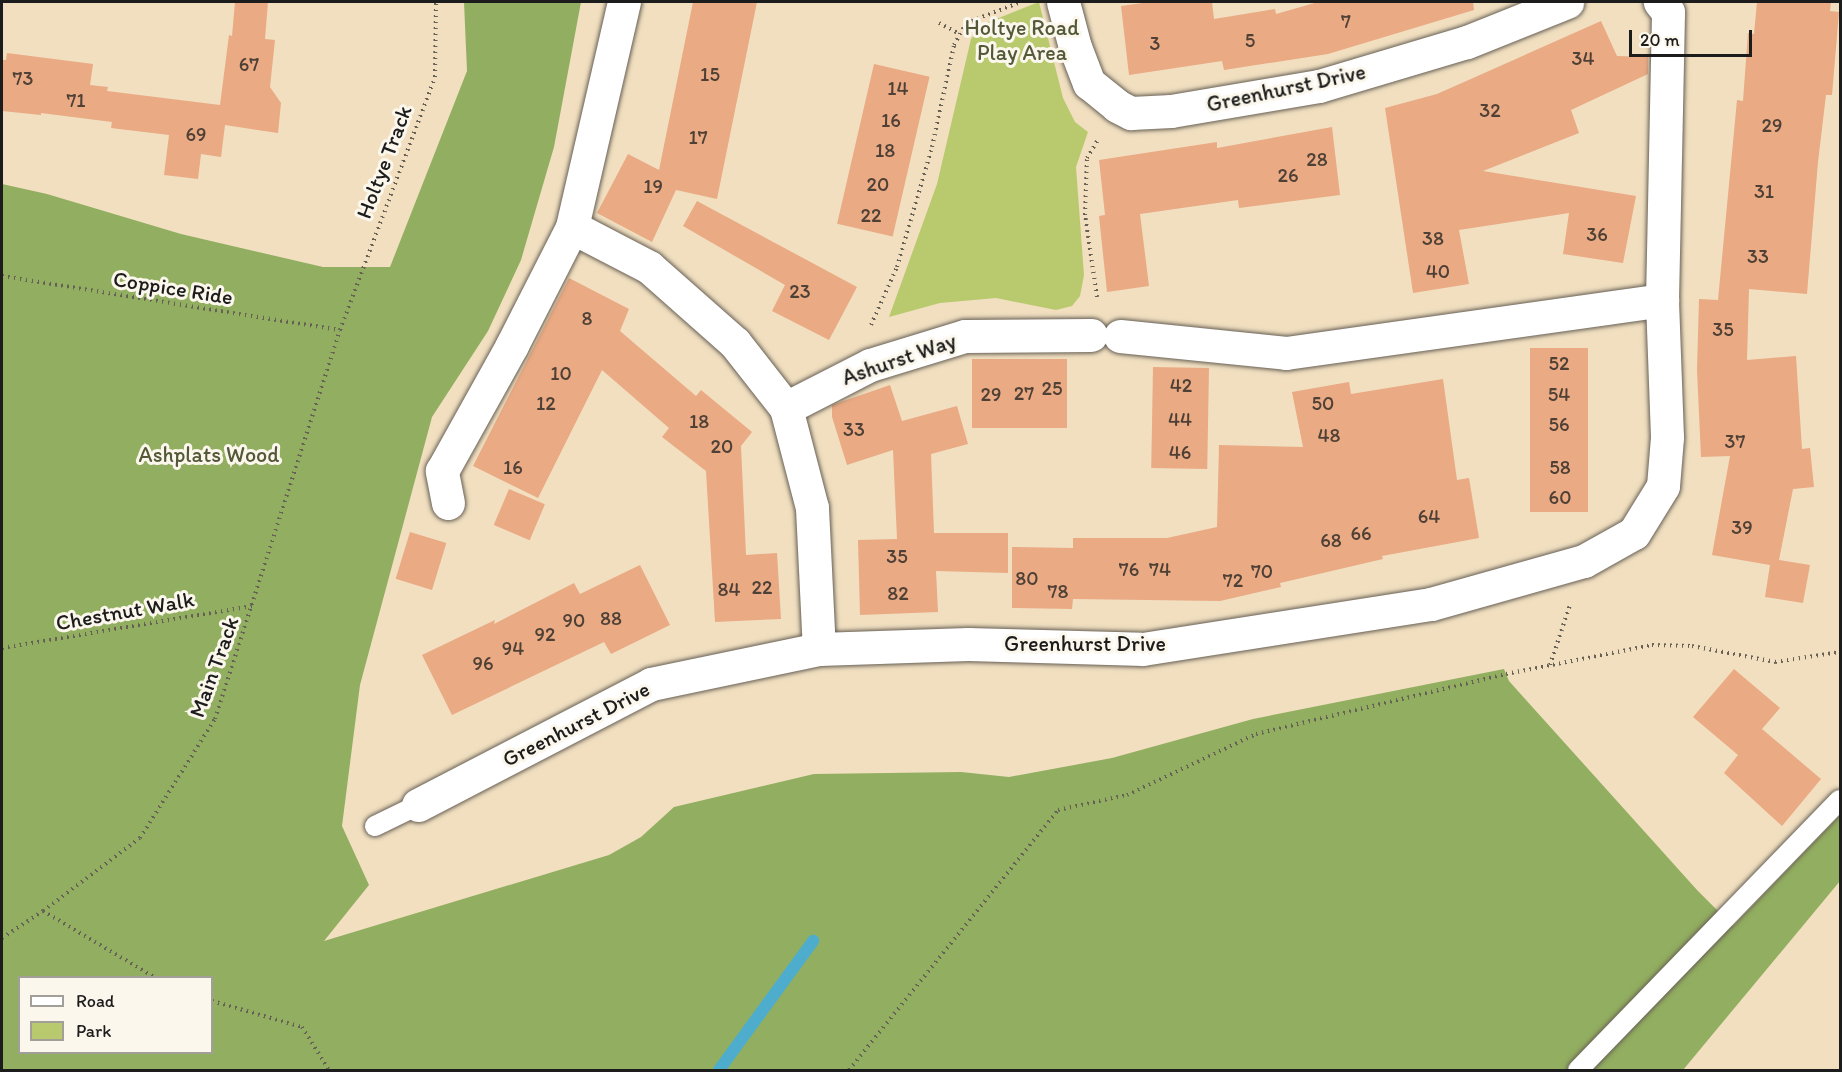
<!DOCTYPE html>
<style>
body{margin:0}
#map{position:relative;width:1842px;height:1072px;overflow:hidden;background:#f1dfc0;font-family:Itim,sans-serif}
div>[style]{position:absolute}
.green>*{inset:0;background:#b8ca6d}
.forest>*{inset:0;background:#92ae60}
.stream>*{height:12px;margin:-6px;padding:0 6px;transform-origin:6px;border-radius:6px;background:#4eadcd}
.building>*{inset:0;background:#e9aa84;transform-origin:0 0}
.path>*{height:4px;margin-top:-2px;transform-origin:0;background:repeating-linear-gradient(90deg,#676055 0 1.5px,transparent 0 6px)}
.roads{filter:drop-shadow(0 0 2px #676055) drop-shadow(0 0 2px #676055)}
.lane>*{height:20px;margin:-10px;padding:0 10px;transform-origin:10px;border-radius:10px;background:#fff}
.street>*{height:33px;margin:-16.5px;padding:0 16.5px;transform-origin:16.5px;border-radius:16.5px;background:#fff}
span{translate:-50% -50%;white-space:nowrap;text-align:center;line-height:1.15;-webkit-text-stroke:6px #fbf7ec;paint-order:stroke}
.number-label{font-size:20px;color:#4f4036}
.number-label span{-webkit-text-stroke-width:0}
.park-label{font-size:22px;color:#535938}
.street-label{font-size:22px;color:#1c1c1c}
.frame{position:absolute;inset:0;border:3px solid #1c1c1c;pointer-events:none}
.legend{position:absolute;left:18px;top:976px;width:195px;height:78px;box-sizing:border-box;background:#fbf7ec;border:2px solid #a29f99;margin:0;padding:8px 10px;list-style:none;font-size:18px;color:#1c1c1c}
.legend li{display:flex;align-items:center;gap:12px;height:30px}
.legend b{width:30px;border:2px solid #a29f99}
.scale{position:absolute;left:1629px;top:30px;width:123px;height:27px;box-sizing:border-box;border:3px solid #1c1c1c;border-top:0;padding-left:8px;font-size:18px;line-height:21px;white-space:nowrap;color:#1c1c1c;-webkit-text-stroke:4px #fbf7ec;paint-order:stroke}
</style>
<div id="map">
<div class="green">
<i style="clip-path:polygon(1039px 2px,1063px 98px,1075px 122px,1088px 132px,1076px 167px,1084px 275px,1080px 296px,1072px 306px,1056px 310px,996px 298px,940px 303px,889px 317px,937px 184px,971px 39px,981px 25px)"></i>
</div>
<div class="forest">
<i style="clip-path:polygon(evenodd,464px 2px,581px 2px,554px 147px,521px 260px,488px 331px,432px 417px,360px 685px,342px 826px,369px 885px,324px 941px,609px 855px,641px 837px,674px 807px,814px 774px,961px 772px,1009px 777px,1112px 758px,1253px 719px,1504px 669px,1509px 681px,1697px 890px,1733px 926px,1840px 815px,1840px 881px,1683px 1070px,2px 1070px,2px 184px,47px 194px,181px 234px,323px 267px,390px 267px,467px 71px,464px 2px,20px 978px,212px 978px,212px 1052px,20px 1052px,20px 978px)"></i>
</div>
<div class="stream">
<i style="left:719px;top:1070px;width:160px;rotate:-53.9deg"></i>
</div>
<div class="building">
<i style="clip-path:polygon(235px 2px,268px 2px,265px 39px,275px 40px,270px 87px,281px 103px,278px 133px,225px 125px,221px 157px,201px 154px,198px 179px,164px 175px,169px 135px,111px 128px,112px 122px,41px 113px,41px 115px,2px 111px,2px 60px,6px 60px,7px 53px,93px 64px,90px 85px,108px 87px,107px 91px,220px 105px,229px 35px,232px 36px)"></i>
<i style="clip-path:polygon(693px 2px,757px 2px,717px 199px,676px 190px,652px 242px,597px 213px,628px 154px,659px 170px)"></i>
<i style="clip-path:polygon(1150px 2px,1212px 2px,1214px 19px,1275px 9px,1276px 14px,1318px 2px,1473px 2px,1474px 10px,1328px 54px,1224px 70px,1222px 61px,1129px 75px,1121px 6px)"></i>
<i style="clip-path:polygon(1757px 2px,1831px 2px,1830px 11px,1839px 12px,1832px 95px,1826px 95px,1818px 162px,1807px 294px,1749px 289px,1747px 360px,1796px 356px,1802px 449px,1810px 448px,1814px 487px,1793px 489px,1779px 560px,1810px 565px,1803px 603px,1765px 597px,1770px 565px,1712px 555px,1730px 456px,1701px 457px,1697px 370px,1699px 299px,1718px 300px,1737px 100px,1743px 101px,1748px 33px,1754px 34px)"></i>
<i style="clip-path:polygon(1601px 21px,1617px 56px,1648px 57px,1648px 74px,1571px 110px,1579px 133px,1483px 171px,1636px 196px,1623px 263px,1563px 254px,1569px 213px,1459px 230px,1469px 284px,1413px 293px,1385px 108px,1437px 94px)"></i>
<i style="left:874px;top:64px;width:57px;height:164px;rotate:13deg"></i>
<i style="clip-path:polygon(1332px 127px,1340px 195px,1239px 208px,1238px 200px,1140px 214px,1149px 286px,1107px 292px,1099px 216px,1105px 215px,1099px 160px,1217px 142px,1217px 148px)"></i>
<i style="clip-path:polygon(697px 201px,857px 287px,829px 340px,772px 311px,785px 285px,683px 226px)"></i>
<i style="clip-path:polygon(569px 278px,629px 309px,620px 331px,696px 396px,701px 390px,752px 432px,741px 446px,746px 555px,777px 553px,781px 619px,715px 622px,706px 471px,662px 437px,669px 428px,602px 370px,538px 498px,473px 466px)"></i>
<i style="left:1530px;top:348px;width:58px;height:164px"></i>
<i style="left:972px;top:359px;width:95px;height:69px"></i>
<i style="left:1153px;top:367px;width:56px;height:101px;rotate:1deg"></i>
<i style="clip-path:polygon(1443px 379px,1457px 480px,1469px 478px,1479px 538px,1382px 556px,1383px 559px,1280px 583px,1281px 587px,1220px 601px,1073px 599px,1072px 609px,1012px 608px,1012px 547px,1073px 548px,1073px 538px,1167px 538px,1217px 527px,1219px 445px,1303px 447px,1292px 392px,1349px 382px,1351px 394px)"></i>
<i style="clip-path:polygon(890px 385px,902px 421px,957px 406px,968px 444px,931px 454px,934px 533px,1008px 533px,1008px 573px,936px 571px,938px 612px,860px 615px,858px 540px,897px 539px,893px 450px,847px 465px,832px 417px,832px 405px)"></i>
<i style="left:509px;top:489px;width:39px;height:39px;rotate:23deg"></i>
<i style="left:410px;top:532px;width:38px;height:49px;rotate:17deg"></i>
<i style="clip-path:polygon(640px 565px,670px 625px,611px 654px,604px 642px,452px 715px,422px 655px,495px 620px,494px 624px,574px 583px,580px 594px)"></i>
<i style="clip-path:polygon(1734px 669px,1780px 708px,1762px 729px,1821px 779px,1782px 826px,1724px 773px,1738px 755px,1693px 717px)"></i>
</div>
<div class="path">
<i style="left:939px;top:23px;width:24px;rotate:28deg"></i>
<i style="left:2px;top:276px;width:342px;rotate:9.1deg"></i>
<i style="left:1097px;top:297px;width:83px;rotate:-98.3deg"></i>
<i style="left:1085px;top:215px;width:57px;rotate:-88deg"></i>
<i style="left:1087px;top:158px;width:23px;rotate:-59deg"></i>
<i style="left:871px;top:325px;width:64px;rotate:-65.9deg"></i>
<i style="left:897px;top:267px;width:125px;rotate:-73.7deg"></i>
<i style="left:932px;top:147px;width:104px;rotate:-77.8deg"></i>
<i style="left:954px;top:45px;width:25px;rotate:-61deg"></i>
<i style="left:966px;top:23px;width:59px;rotate:-20.9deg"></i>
<i style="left:2px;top:648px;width:254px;rotate:-9.5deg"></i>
<i style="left:1550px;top:665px;width:63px;rotate:-71.6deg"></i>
<i style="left:43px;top:911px;width:131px;rotate:30.7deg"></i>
<i style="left:2px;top:938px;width:49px;rotate:-33.4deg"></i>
<i style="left:43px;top:911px;width:121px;rotate:-37deg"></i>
<i style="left:140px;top:838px;width:141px;rotate:-57.8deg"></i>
<i style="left:215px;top:719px;width:409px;rotate:-72.2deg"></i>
<i style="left:340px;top:330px;width:270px;rotate:-69.4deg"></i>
<i style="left:435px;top:77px;width:75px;rotate:-89.2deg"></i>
<i style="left:212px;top:1001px;width:94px;rotate:16.1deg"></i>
<i style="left:302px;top:1027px;width:51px;rotate:57.9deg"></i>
<i style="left:849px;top:1070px;width:334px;rotate:-51.2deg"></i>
<i style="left:1058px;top:810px;width:71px;rotate:-12.3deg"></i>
<i style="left:1127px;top:795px;width:143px;rotate:-25.3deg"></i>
<i style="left:1256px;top:734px;width:257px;rotate:-13.5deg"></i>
<i style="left:1506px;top:674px;width:149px;rotate:-11.2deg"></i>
<i style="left:1652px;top:645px;width:40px;rotate:1.4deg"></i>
<i style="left:1692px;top:646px;width:85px;rotate:10.9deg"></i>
<i style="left:1775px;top:662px;width:66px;rotate:-8.7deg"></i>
</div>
<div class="roads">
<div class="lane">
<i style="left:375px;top:826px;width:48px;rotate:-26deg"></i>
<i style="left:1578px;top:1070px;width:376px;rotate:-45.9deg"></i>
</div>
<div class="street">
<i style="left:1063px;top:2px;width:47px;rotate:75.1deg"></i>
<i style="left:1075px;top:47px;width:39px;rotate:69deg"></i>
<i style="left:1089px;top:83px;width:36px;rotate:39deg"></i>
<i style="left:1117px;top:106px;width:16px;rotate:27deg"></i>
<i style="left:1131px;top:113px;width:40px;rotate:-2.9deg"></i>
<i style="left:1171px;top:111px;width:150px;rotate:-9.6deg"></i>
<i style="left:1319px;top:86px;width:154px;rotate:-16.6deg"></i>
<i style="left:1467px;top:42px;width:108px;rotate:-21.8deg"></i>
<i style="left:572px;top:227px;width:87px;rotate:27.5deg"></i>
<i style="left:649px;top:267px;width:115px;rotate:41.5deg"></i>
<i style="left:735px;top:343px;width:83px;rotate:51.9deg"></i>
<i style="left:786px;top:408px;width:103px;rotate:75.4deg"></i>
<i style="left:812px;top:508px;width:141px;rotate:87.2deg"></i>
<i style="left:1120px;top:336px;width:167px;rotate:5.8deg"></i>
<i style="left:1286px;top:353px;width:380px;rotate:-8deg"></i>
<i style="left:1662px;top:300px;width:288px;rotate:-88.8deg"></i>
<i style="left:1668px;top:12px;width:13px;rotate:-129deg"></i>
<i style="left:786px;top:408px;width:94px;rotate:-27.1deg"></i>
<i style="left:870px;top:365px;width:99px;rotate:-17deg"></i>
<i style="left:965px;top:336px;width:126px;rotate:-0.5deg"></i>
<i style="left:448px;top:503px;width:33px;rotate:-101deg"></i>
<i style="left:442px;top:471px;width:144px;rotate:-60.9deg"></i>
<i style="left:512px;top:345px;width:132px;rotate:-63deg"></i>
<i style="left:572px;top:227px;width:231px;rotate:-77deg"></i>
<i style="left:418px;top:805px;width:263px;rotate:-27.4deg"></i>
<i style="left:651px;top:684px;width:172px;rotate:-11.8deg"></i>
<i style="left:819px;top:649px;width:149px;rotate:-1.9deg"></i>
<i style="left:968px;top:644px;width:175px;rotate:1.6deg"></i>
<i style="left:1143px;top:649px;width:291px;rotate:-8.9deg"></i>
<i style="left:1431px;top:604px;width:159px;rotate:-15.7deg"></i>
<i style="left:1584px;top:561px;width:57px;rotate:-29.2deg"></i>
<i style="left:1634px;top:533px;width:55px;rotate:-58.3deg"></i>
<i style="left:1663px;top:486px;width:49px;rotate:-85.3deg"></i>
<i style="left:1667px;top:437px;width:137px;rotate:-92.1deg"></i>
</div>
</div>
<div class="number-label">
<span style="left:1346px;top:21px">7</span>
<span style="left:1250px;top:40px">5</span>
<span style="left:1155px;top:43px">3</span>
<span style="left:1583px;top:58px">34</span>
<span style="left:249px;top:64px">67</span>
<span style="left:710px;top:74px">15</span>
<span style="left:23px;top:78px">73</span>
<span style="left:898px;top:88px">14</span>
<span style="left:76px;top:100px">71</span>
<span style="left:1490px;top:110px">32</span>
<span style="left:891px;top:120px">16</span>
<span style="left:1772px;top:125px">29</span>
<span style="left:196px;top:134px">69</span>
<span style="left:698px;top:137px">17</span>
<span style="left:885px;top:150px">18</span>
<span style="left:1317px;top:159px">28</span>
<span style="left:1288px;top:175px">26</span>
<span style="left:878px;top:184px">20</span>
<span style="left:653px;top:186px">19</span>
<span style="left:1764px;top:191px">31</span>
<span style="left:871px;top:215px">22</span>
<span style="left:1597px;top:234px">36</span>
<span style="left:1433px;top:238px">38</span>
<span style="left:1758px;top:256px">33</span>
<span style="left:1438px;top:271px">40</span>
<span style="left:800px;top:291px">23</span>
<span style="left:587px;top:318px">8</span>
<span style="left:1723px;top:329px">35</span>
<span style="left:1559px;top:363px">52</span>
<span style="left:561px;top:373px">10</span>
<span style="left:1181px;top:385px">42</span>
<span style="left:1052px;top:388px">25</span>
<span style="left:1024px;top:393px">27</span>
<span style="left:991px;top:394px">29</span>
<span style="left:1559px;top:394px">54</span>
<span style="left:546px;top:403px">12</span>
<span style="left:1323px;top:403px">50</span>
<span style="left:1180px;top:419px">44</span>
<span style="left:699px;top:421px">18</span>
<span style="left:1559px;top:424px">56</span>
<span style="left:854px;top:429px">33</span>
<span style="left:1329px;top:435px">48</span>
<span style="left:1735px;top:441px">37</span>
<span style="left:722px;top:446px">20</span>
<span style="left:1180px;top:452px">46</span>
<span style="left:513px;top:467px">16</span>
<span style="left:1560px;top:467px">58</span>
<span style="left:1560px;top:497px">60</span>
<span style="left:1429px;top:516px">64</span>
<span style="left:1742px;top:527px">39</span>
<span style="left:1361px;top:533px">66</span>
<span style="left:1331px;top:540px">68</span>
<span style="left:897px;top:556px">35</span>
<span style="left:1129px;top:569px">76</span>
<span style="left:1160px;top:569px">74</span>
<span style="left:1262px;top:571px">70</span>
<span style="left:1027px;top:578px">80</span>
<span style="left:1233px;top:580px">72</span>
<span style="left:762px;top:587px">22</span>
<span style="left:729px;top:589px">84</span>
<span style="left:1058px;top:591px">78</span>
<span style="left:898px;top:593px">82</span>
<span style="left:611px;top:618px">88</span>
<span style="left:574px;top:620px">90</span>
<span style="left:545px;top:634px">92</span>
<span style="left:513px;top:648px">94</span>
<span style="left:483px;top:663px">96</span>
</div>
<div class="park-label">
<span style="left:1022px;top:40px">Holtye Road<br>Play Area</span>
<span style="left:209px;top:455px">Ashplats Wood</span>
</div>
<div class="street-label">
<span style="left:1286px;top:88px;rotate:-12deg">Greenhurst Drive</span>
<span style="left:384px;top:162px;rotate:-69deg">Holtye Track</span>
<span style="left:173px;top:288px;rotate:9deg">Coppice Ride</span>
<span style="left:899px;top:359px;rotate:-19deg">Ashurst Way</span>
<span style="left:125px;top:611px;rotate:-10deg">Chestnut Walk</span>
<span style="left:1085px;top:644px">Greenhurst Drive</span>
<span style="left:214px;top:667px;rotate:-70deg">Main Track</span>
<span style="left:576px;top:724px;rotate:-27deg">Greenhurst Drive</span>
</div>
<div class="frame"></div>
<ul class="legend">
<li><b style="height:8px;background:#fff"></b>Road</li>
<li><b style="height:16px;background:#b8ca6d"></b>Park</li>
</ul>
<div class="scale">20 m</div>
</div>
